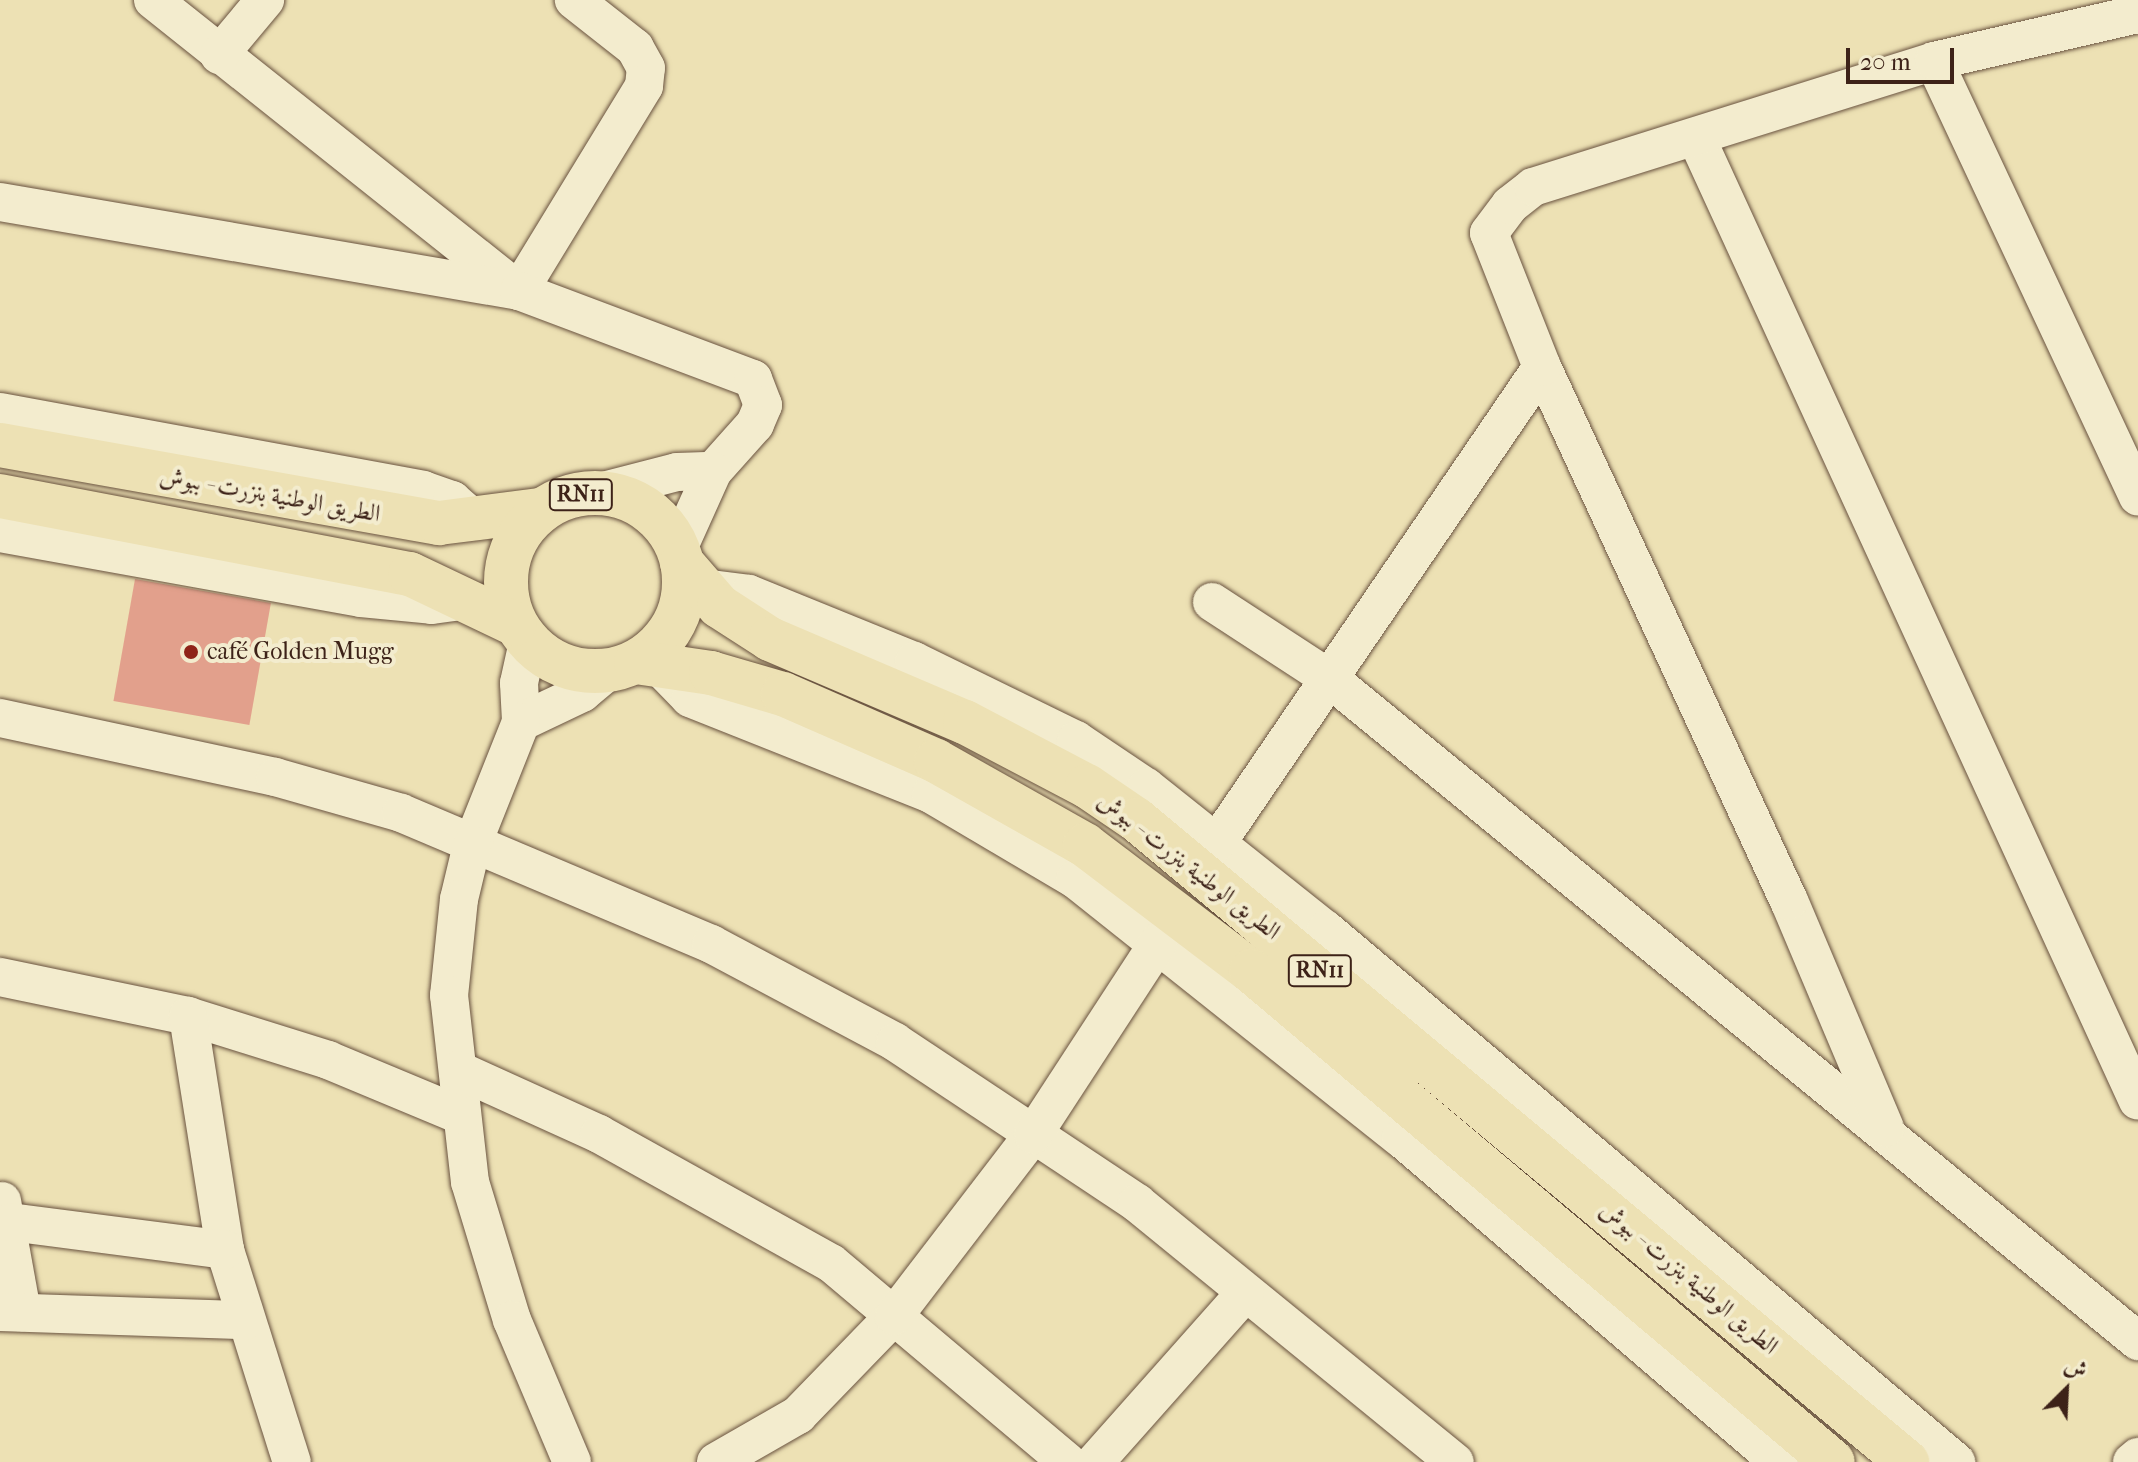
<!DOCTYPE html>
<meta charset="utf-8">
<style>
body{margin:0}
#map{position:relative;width:2138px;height:1462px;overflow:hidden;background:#ede1b4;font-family:"IM FELL French Canon",Amiri,serif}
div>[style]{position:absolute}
.building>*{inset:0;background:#e2a08c;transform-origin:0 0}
.roads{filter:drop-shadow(0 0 2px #69523f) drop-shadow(0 0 2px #69523f)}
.minor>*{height:38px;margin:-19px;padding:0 19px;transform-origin:19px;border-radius:19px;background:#f3ecce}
.major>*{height:44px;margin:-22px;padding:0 22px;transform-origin:22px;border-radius:22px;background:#ede1b4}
.major>.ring{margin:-22px;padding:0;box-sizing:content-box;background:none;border:44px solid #ede1b4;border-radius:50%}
.dots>*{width:22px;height:22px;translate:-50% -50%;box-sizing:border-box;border:4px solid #f3ecce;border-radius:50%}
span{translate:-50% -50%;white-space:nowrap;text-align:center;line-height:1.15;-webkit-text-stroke:8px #f3ecce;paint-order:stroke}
.shield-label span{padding:2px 6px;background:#f3ecce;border:2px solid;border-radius:6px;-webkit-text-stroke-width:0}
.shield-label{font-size:22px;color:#3d2218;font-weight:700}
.street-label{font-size:24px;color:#3d2218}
.poi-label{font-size:24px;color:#3d2218}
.left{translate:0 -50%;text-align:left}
.north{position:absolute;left:2026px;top:1350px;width:80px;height:80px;-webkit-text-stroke:6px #f3ecce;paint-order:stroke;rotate:24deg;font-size:22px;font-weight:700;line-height:32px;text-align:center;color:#3d2218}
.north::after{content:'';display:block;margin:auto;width:28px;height:36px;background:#3d2218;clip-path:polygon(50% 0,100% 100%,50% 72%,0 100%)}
.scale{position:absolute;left:1846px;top:48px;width:108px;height:36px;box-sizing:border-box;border:4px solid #3d2218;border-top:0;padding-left:10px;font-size:24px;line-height:28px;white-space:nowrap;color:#3d2218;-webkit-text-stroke:6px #f3ecce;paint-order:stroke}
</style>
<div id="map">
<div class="building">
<i style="left:135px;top:579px;width:138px;height:124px;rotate:10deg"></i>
</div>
<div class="roads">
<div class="minor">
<i style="left:153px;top:0;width:468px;rotate:38.5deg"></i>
<i style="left:519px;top:291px;width:240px;rotate:-58.6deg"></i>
<i style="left:644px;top:86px;width:18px;rotate:-84deg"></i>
<i style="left:646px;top:68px;width:23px;rotate:-119deg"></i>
<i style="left:635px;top:48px;width:78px;rotate:-141.8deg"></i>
<i style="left:219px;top:55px;width:72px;rotate:-50.1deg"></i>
<i style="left:1934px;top:61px;width:481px;rotate:64.9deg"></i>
<i style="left:1696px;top:137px;width:1060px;rotate:65.37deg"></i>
<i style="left:0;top:202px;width:527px;rotate:9.73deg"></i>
<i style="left:519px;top:291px;width:250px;rotate:20.6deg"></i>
<i style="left:753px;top:379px;width:28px;rotate:69deg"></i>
<i style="left:763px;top:405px;width:21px;rotate:113deg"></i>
<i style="left:755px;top:424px;width:63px;rotate:131.8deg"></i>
<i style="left:0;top:412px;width:430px;rotate:10.4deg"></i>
<i style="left:423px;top:490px;width:31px;rotate:19deg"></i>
<i style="left:452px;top:500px;width:32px;rotate:41deg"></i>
<i style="left:596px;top:493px;width:84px;rotate:-14.5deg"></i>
<i style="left:677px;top:472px;width:36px;rotate:-2deg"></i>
<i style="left:713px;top:471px;width:85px;rotate:114.2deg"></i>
<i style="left:0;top:533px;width:367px;rotate:10.2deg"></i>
<i style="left:361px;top:598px;width:71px;rotate:5.6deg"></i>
<i style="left:432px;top:605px;width:37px;rotate:-8deg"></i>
<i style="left:703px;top:588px;width:46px;rotate:7.4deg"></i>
<i style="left:749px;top:594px;width:178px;rotate:22.1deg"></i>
<i style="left:914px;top:661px;width:180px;rotate:26deg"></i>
<i style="left:1076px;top:740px;width:84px;rotate:33.9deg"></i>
<i style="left:1146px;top:787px;width:230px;rotate:38.5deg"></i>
<i style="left:1326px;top:930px;width:825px;rotate:40.18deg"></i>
<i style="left:1212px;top:602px;width:141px;rotate:33.1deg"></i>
<i style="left:1330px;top:679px;width:1045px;rotate:39.33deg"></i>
<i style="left:528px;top:642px;width:42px;rotate:102.4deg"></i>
<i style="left:519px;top:683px;width:39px;rotate:87deg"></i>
<i style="left:521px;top:722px;width:68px;rotate:-25.4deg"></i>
<i style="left:582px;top:693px;width:34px;rotate:-40deg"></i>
<i style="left:660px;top:667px;width:43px;rotate:45.9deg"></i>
<i style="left:690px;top:698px;width:259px;rotate:21.7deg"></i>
<i style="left:931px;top:794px;width:167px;rotate:30.6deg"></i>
<i style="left:1075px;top:879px;width:416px;rotate:38.5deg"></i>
<i style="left:1401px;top:1138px;width:498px;rotate:40.6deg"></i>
<i style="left:0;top:718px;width:281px;rotate:12.1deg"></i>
<i style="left:275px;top:777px;width:131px;rotate:15.9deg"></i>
<i style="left:401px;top:813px;width:337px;rotate:22.9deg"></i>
<i style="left:711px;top:944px;width:208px;rotate:28deg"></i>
<i style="left:895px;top:1042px;width:291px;rotate:33.6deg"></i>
<i style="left:1137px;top:1203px;width:410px;rotate:39.2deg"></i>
<i style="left:521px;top:722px;width:132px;rotate:111.7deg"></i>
<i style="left:472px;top:845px;width:56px;rotate:103.5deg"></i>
<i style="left:459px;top:899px;width:97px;rotate:95.9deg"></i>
<i style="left:449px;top:995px;width:188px;rotate:83.6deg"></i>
<i style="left:470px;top:1182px;width:144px;rotate:73.1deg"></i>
<i style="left:512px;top:1320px;width:154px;rotate:67.1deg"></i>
<i style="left:1217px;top:843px;width:576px;rotate:-55.68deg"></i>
<i style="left:0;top:977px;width:192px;rotate:11.7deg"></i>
<i style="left:188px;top:1016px;width:147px;rotate:17.4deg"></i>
<i style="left:328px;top:1060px;width:143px;rotate:22.6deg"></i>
<i style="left:188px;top:1016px;width:237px;rotate:81deg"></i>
<i style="left:225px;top:1250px;width:222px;rotate:72.5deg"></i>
<i style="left:458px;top:1070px;width:155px;rotate:24.4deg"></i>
<i style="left:599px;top:1134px;width:265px;rotate:29.1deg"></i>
<i style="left:831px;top:1263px;width:309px;rotate:40.1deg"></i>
<i style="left:1885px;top:1128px;width:246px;rotate:-112.9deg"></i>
<i style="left:1789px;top:901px;width:588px;rotate:-114.82deg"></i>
<i style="left:1542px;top:367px;width:144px;rotate:-111.6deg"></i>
<i style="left:1489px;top:233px;width:35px;rotate:-53deg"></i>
<i style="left:1510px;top:205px;width:29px;rotate:-38deg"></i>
<i style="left:1533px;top:187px;width:420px;rotate:-17.4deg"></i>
<i style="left:1934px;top:61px;width:209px;rotate:-13deg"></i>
<i style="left:2px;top:1201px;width:113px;rotate:79.8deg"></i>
<i style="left:10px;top:1222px;width:217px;rotate:7.4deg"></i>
<i style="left:0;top:1312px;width:246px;rotate:1.9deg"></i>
<i style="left:716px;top:1462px;width:95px;rotate:-29.8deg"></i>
<i style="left:798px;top:1415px;width:138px;rotate:-45.9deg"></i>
<i style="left:894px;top:1316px;width:228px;rotate:-52.5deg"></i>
<i style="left:1033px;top:1135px;width:230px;rotate:-56.9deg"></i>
<i style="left:1095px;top:1462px;width:226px;rotate:-48.4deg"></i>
<i style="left:2132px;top:1462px;width:8px;rotate:-40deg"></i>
</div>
<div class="major">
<i style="left:0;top:445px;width:446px;rotate:10.1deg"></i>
<i style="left:439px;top:523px;width:103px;rotate:-7.3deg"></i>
<i class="ring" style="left:506px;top:493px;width:134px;height:134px"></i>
<i style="left:0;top:496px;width:417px;rotate:10.8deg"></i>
<i style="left:410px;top:574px;width:116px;rotate:25.5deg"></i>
<i style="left:682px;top:563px;width:57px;rotate:49.3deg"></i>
<i style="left:719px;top:606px;width:61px;rotate:32.9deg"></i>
<i style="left:770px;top:639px;width:212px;rotate:23.1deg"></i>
<i style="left:965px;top:722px;width:138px;rotate:27.7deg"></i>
<i style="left:1087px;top:786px;width:60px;rotate:34.2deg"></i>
<i style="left:1137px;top:820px;width:1003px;rotate:39.82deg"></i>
<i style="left:636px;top:662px;width:76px;rotate:8.3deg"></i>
<i style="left:711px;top:673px;width:75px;rotate:16.3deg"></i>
<i style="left:783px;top:694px;width:167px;rotate:23.6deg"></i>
<i style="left:936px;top:761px;width:171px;rotate:29.4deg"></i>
<i style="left:1085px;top:845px;width:208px;rotate:37.2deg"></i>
<i style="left:1251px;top:971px;width:761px;rotate:40.15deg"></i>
</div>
</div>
<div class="dots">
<i style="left:191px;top:652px;background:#8f2418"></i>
</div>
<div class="shield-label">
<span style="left:581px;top:495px">RN11</span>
<span style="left:1320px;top:971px">RN11</span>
</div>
<div class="street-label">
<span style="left:270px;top:495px;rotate:10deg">الطريق الوطنية بنزرت - ببوش</span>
<span style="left:1189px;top:866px;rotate:38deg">الطريق الوطنية بنزرت - ببوش</span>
<span style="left:1689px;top:1278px;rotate:40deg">الطريق الوطنية بنزرت - ببوش</span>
</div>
<div class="poi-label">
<span class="left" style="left:207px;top:652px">café Golden Mugg</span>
</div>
<div class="north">ش</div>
<div class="scale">20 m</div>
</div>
